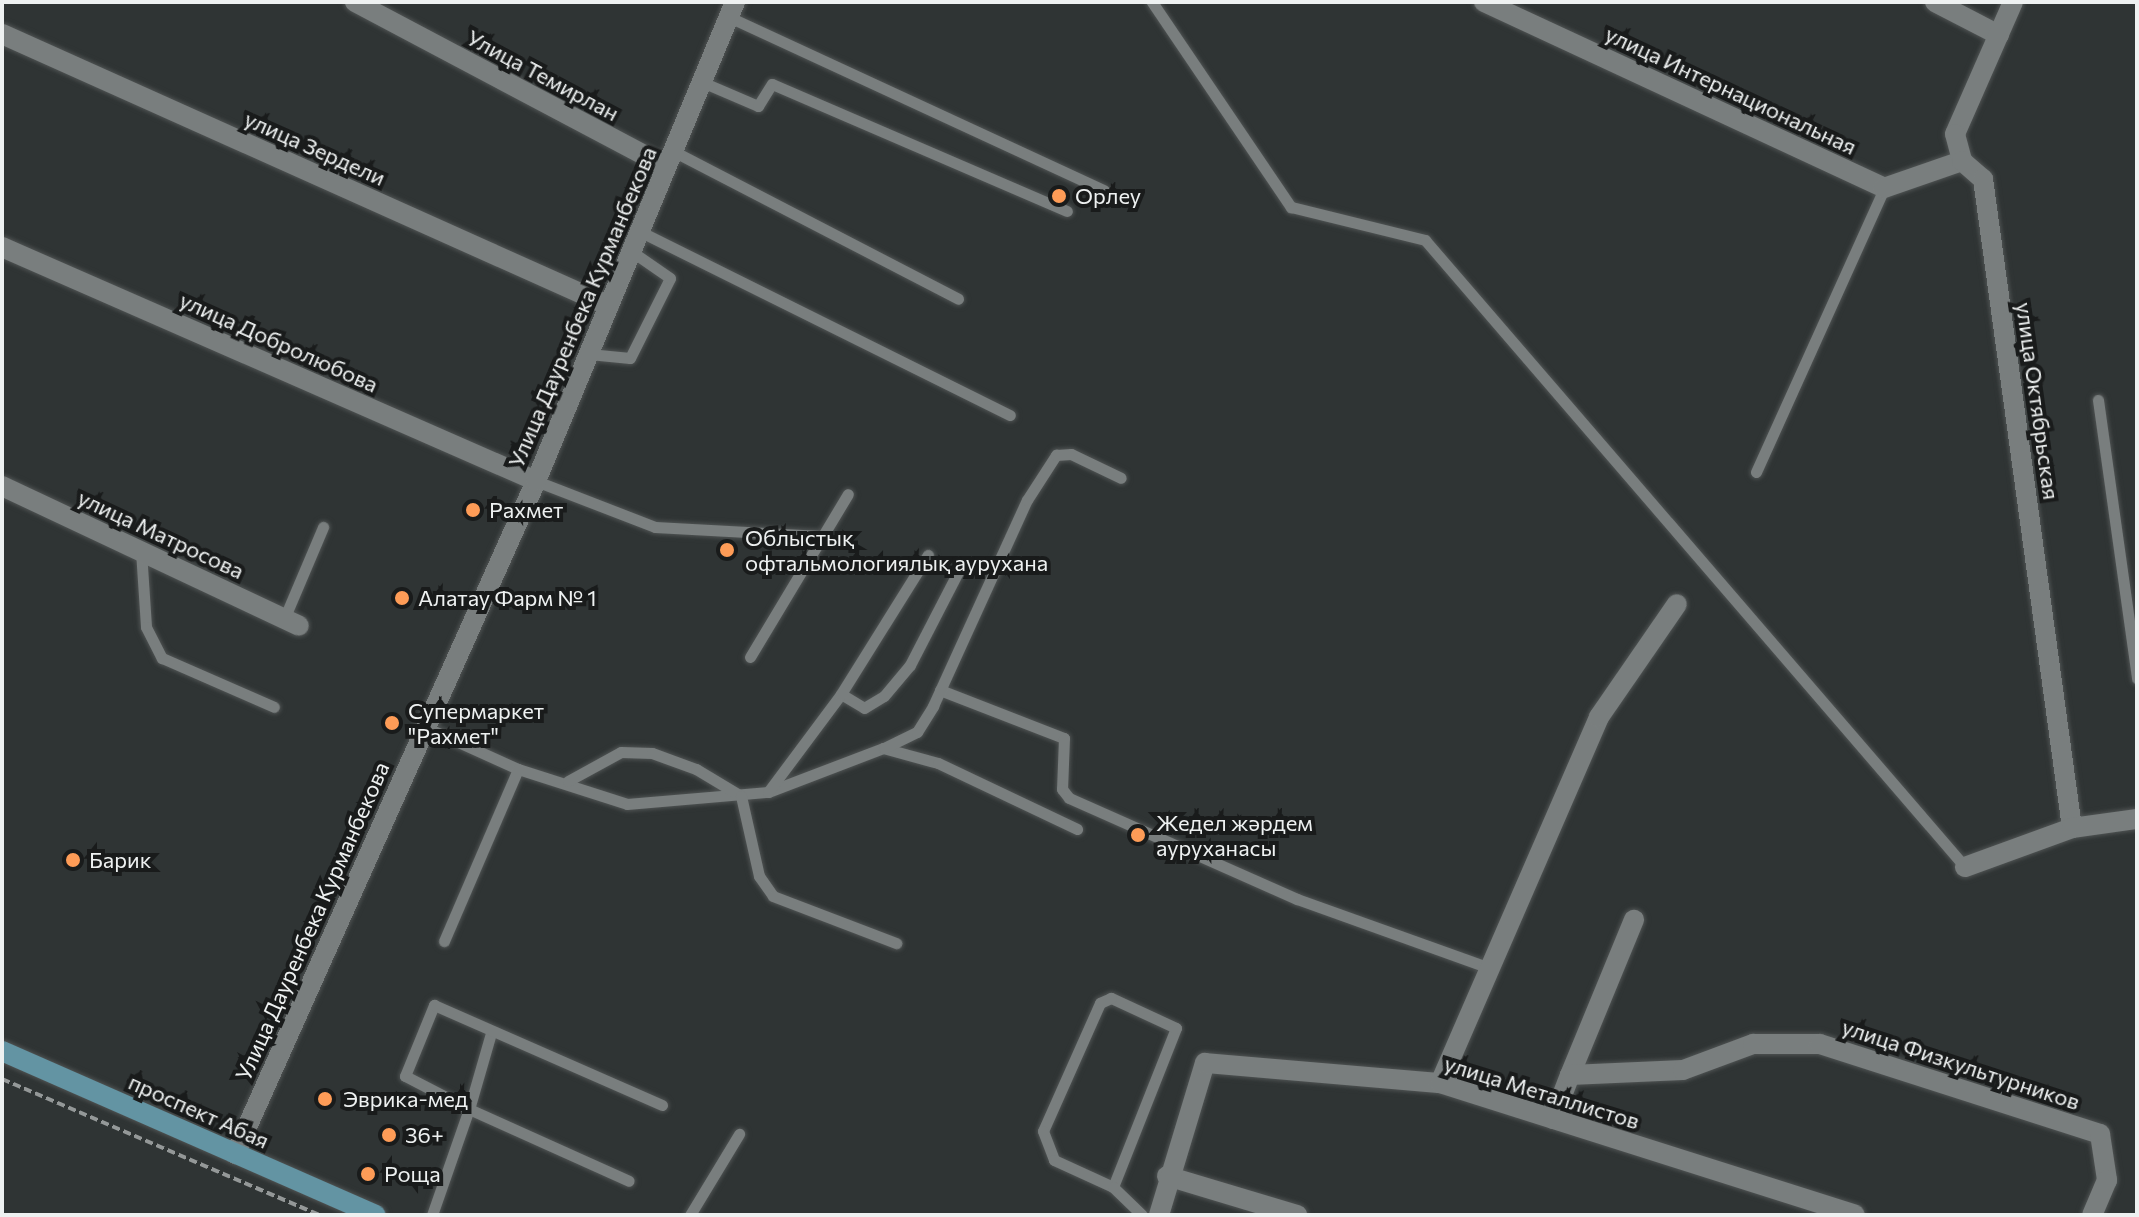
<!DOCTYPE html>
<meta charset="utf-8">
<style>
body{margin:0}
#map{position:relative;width:2139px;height:1217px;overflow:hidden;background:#2f3434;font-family:Commissioner,sans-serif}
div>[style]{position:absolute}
.path>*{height:4px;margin-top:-2px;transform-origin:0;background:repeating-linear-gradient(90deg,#949898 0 8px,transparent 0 12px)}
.roads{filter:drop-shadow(0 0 2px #4f5353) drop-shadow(0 0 2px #4f5353)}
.lane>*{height:11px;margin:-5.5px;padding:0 5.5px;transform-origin:5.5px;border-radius:5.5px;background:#797e7e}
.street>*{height:20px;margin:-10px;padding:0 10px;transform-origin:10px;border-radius:10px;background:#797e7e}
.secondary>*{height:20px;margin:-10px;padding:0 10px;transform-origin:10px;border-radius:10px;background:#6394a3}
.dots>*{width:22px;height:22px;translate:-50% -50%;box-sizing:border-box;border:4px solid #191b1b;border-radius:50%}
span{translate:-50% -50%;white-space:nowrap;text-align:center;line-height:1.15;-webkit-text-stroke:8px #191b1b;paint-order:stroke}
.street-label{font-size:22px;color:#eef1f1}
.poi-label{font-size:22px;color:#eef1f1}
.left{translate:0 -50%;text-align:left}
.frame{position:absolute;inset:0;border:4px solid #eef1f1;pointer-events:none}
</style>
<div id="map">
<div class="path">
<i style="left:2px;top:1079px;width:345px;rotate:23.2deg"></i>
</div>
<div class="roads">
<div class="lane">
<i style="left:1152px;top:2px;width:248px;rotate:55.9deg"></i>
<i style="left:1291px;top:207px;width:138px;rotate:13.8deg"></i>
<i style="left:1425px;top:240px;width:827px;rotate:49.26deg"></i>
<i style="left:729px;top:17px;width:413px;rotate:24.8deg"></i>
<i style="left:702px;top:82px;width:61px;rotate:23.2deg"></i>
<i style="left:758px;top:106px;width:26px;rotate:-58deg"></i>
<i style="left:772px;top:84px;width:321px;rotate:23.3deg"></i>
<i style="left:673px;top:151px;width:321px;rotate:27.4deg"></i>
<i style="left:639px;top:231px;width:414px;rotate:26.4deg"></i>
<i style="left:589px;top:354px;width:41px;rotate:5.6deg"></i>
<i style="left:630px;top:358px;width:89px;rotate:-63.4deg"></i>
<i style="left:670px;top:278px;width:47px;rotate:-145.3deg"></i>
<i style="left:2098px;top:400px;width:281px;rotate:82deg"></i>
<i style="left:1756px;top:472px;width:312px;rotate:-65.7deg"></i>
<i style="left:536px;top:481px;width:128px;rotate:21.1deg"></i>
<i style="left:655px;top:527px;width:166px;rotate:3.1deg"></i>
<i style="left:141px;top:551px;width:76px;rotate:86.2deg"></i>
<i style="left:146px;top:627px;width:35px;rotate:63deg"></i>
<i style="left:162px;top:658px;width:122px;rotate:23.6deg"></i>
<i style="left:284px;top:619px;width:100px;rotate:-67deg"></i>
<i style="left:750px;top:657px;width:190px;rotate:-59deg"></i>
<i style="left:940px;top:690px;width:133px;rotate:21.2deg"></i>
<i style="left:1064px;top:738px;width:51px;rotate:92.2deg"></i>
<i style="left:1062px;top:789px;width:11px;rotate:52deg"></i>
<i style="left:1069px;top:798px;width:249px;rotate:23.9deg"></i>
<i style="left:1297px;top:899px;width:205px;rotate:19.7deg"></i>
<i style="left:841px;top:694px;width:27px;rotate:31deg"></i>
<i style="left:864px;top:708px;width:23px;rotate:-31deg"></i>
<i style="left:884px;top:696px;width:40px;rotate:-50deg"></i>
<i style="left:910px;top:665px;width:107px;rotate:-62.7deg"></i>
<i style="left:425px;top:727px;width:102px;rotate:24.3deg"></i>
<i style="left:518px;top:769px;width:114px;rotate:17.8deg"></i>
<i style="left:627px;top:804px;width:142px;rotate:-4.9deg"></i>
<i style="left:768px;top:792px;width:123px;rotate:-20.9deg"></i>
<i style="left:883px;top:748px;width:57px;rotate:15.3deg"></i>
<i style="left:938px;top:763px;width:154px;rotate:25.4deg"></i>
<i style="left:884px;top:748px;width:37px;rotate:-26deg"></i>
<i style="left:917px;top:732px;width:31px;rotate:-58deg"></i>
<i style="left:933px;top:706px;width:226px;rotate:-65.5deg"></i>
<i style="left:1027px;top:500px;width:54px;rotate:-57.2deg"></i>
<i style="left:1056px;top:455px;width:15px;rotate:-4deg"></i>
<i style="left:1071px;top:454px;width:55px;rotate:25.6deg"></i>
<i style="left:568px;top:781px;width:60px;rotate:-28.7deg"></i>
<i style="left:621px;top:752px;width:31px;rotate:2deg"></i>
<i style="left:652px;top:753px;width:47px;rotate:20deg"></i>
<i style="left:696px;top:769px;width:52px;rotate:31deg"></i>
<i style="left:741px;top:796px;width:82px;rotate:77.3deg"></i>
<i style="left:759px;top:876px;width:24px;rotate:55deg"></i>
<i style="left:773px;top:896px;width:132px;rotate:20.9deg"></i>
<i style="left:768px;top:792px;width:122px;rotate:-53.3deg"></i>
<i style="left:841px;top:694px;width:164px;rotate:-58deg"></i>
<i style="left:444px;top:941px;width:187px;rotate:-66.7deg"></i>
<i style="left:491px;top:1033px;width:79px;rotate:106.1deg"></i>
<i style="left:469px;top:1109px;width:72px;rotate:-152.7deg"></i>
<i style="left:405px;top:1076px;width:77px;rotate:-67.8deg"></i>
<i style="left:434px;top:1005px;width:249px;rotate:23.7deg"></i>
<i style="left:1113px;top:1187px;width:171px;rotate:-68.4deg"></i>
<i style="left:1176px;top:1028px;width:72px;rotate:-155.2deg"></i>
<i style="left:1111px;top:998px;width:12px;rotate:156deg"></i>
<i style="left:1100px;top:1003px;width:140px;rotate:114deg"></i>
<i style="left:1043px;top:1131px;width:31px;rotate:69deg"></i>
<i style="left:1054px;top:1160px;width:65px;rotate:24.6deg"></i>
<i style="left:1113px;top:1187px;width:40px;rotate:44deg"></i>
<i style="left:432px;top:1215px;width:112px;rotate:-70.8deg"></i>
<i style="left:469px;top:1109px;width:175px;rotate:24.2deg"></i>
<i style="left:690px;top:1215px;width:95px;rotate:-58.8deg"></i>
</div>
<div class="street">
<i style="left:355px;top:2px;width:352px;rotate:27.9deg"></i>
<i style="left:1484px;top:2px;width:441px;rotate:24.9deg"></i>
<i style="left:1884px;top:188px;width:83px;rotate:-19.1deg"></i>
<i style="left:1935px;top:2px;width:72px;rotate:27.3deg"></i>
<i style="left:2013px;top:2px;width:144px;rotate:113.7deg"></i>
<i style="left:1955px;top:134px;width:28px;rotate:75deg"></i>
<i style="left:1962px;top:161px;width:28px;rotate:41deg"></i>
<i style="left:1983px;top:179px;width:655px;rotate:82.19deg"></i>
<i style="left:2px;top:34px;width:665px;rotate:24.14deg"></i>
<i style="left:2px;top:247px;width:583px;rotate:23.66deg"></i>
<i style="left:2px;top:486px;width:328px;rotate:25.2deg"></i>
<i style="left:1965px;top:867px;width:114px;rotate:-20deg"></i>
<i style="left:2072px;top:828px;width:66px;rotate:-7.9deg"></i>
<i style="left:1570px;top:1075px;width:168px;rotate:-67.6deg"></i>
<i style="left:1440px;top:1083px;width:399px;rotate:-66.5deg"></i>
<i style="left:1599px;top:717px;width:137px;rotate:-55.4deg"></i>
<i style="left:1553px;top:1119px;width:47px;rotate:-68.9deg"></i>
<i style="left:1570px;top:1075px;width:113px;rotate:-2.5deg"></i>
<i style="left:1683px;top:1070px;width:75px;rotate:-20.4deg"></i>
<i style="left:1753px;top:1044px;width:67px"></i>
<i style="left:1820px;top:1044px;width:294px;rotate:17.8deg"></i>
<i style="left:2100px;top:1134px;width:47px;rotate:81.3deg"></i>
<i style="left:2107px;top:1180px;width:38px;rotate:113deg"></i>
<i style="left:235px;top:1154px;width:737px;rotate:-65.9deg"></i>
<i style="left:536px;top:481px;width:519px;rotate:-67.44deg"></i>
<i style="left:1167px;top:1176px;width:136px;rotate:16.7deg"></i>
<i style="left:1159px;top:1215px;width:159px;rotate:-73.2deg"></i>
<i style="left:1205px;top:1063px;width:236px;rotate:4.9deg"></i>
<i style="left:1440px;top:1083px;width:435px;rotate:17.6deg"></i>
</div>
<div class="secondary">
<i style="left:2px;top:1051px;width:408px;rotate:23.7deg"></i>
</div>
</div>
<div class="dots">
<i style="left:1059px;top:196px;background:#fe9c57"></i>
<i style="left:473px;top:510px;background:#fe9c57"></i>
<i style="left:727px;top:550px;background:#fe9c57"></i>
<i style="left:402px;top:598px;background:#fe9c57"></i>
<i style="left:392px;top:723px;background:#fe9c57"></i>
<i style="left:1138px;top:835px;background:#fe9c57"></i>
<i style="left:73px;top:860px;background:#fe9c57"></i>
<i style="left:325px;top:1099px;background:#fe9c57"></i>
<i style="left:389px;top:1135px;background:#fe9c57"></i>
<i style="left:368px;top:1174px;background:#fe9c57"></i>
</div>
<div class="street-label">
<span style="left:543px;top:75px;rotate:28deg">Улица Темирлан</span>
<span style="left:1731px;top:90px;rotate:25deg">улица Интернациональная</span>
<span style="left:315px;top:148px;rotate:24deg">улица Зердели</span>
<span style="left:582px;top:307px;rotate:-67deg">Улица Дауренбека Курманбекова</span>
<span style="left:279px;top:342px;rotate:24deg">улица Добролюбова</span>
<span style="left:2038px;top:401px;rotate:82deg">улица Октябрьская</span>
<span style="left:161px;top:534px;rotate:25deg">улица Матросова</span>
<span style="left:312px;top:921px;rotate:-66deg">Улица Дауренбека Курманбекова</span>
<span style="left:1961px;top:1064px;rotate:18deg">улица Физкультурников</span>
<span style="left:1542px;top:1092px;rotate:17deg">улица Металлистов</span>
<span style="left:199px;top:1111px;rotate:24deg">проспект Абая</span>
</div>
<div class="poi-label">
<span class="left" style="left:1075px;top:196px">Орлеу</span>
<span class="left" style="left:489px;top:510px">Рахмет</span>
<span class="left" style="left:745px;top:550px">Облыстық<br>офтальмологиялық аурухана</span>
<span class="left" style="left:418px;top:598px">Алатау Фарм № 1</span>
<span class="left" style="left:408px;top:723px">Супермаркет<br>"Рахмет"</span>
<span class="left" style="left:1156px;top:835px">Жедел жәрдем<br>ауруханасы</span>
<span class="left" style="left:89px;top:860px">Барик</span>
<span class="left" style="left:343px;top:1099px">Эврика-мед</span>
<span class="left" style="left:405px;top:1135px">36+</span>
<span class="left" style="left:384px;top:1174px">Роща</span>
</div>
<div class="frame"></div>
</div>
